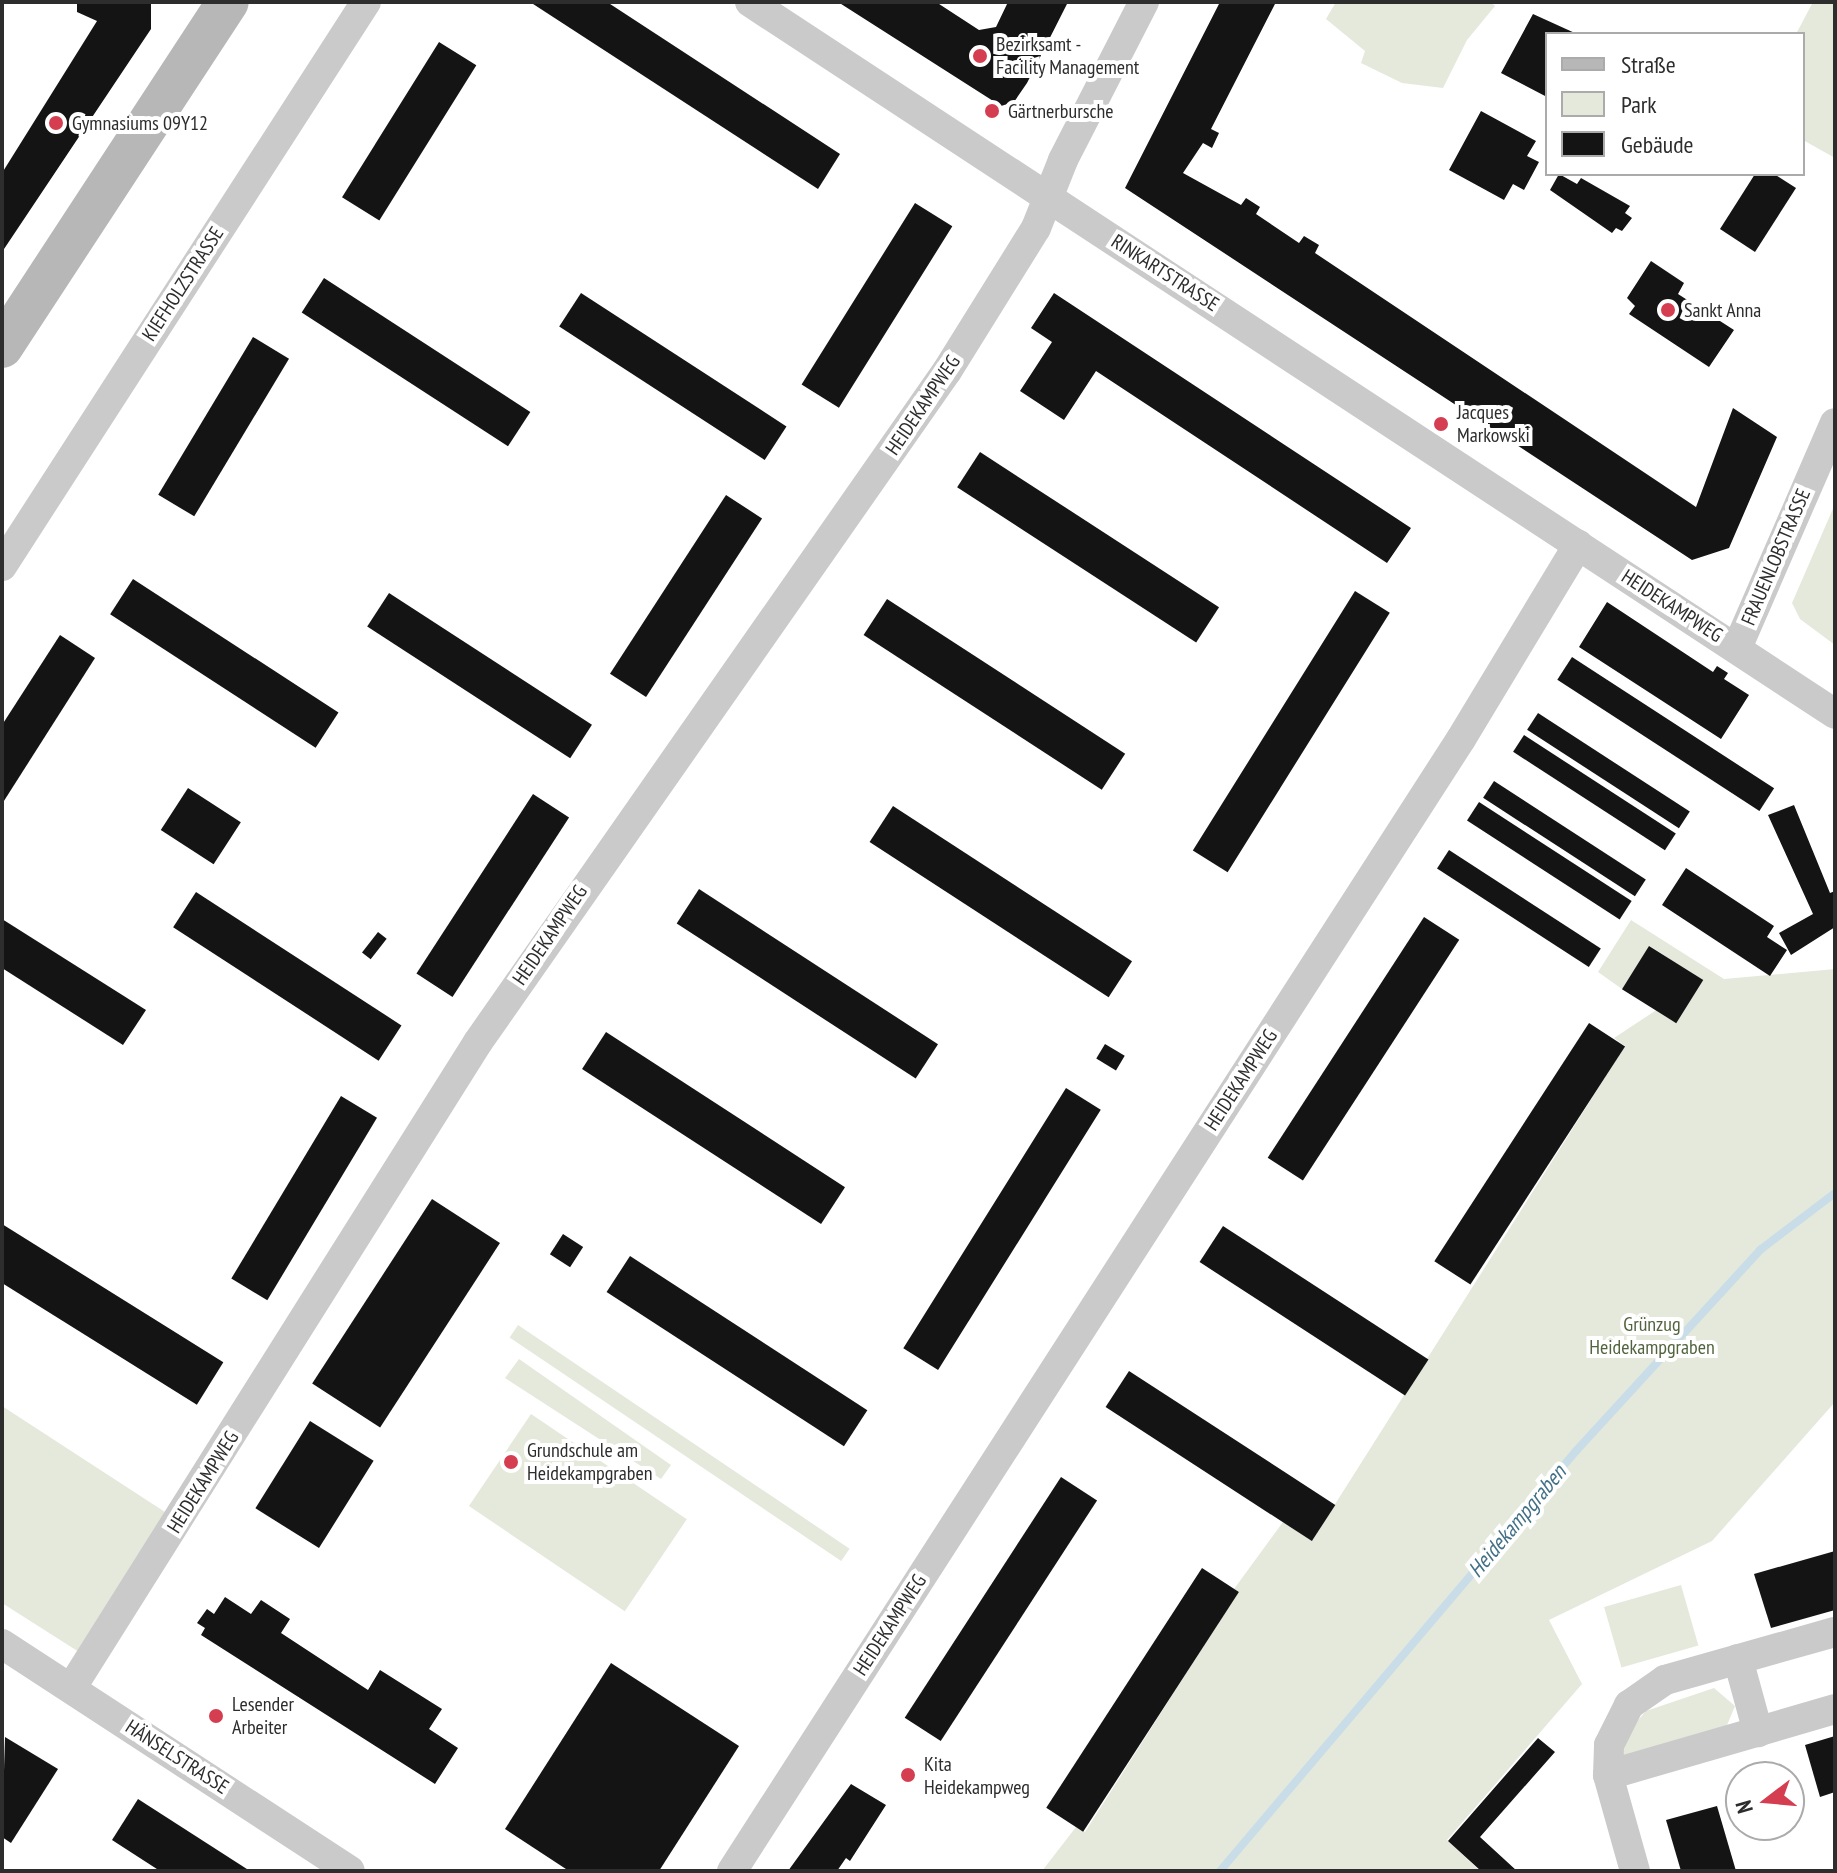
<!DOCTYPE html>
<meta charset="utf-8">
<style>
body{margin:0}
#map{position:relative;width:1837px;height:1873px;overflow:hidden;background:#fff;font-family:"PT Sans Narrow",sans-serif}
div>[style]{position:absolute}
.green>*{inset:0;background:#e4e9db;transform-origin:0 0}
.stream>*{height:8px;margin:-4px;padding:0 4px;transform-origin:4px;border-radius:4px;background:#c9dde8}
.building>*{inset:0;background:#141414;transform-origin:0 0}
.street>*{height:30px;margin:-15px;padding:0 15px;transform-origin:15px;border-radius:15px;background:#cacaca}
.secondary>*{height:42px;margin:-21px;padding:0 21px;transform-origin:21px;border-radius:21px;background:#b7b7b7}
.dots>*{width:22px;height:22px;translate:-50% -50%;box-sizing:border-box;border:4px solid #fff;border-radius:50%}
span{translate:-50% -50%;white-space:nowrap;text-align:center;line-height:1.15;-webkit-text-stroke:8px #fff;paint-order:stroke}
.poi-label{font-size:20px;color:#2d2d2d}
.left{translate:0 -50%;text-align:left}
.street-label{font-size:20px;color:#2d2d2d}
.park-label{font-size:20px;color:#52643e}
.water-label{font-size:22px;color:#427087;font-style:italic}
.frame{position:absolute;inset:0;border:4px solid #2d2d2d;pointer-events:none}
.legend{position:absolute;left:1545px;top:32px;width:260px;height:144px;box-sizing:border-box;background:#fff;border:2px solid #ababab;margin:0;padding:10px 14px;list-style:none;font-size:24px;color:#2d2d2d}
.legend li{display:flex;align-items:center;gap:16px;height:40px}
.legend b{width:40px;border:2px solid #ababab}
.north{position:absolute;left:1725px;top:1761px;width:80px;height:80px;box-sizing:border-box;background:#fff;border:2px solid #ababab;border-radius:50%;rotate:254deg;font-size:22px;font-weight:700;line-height:32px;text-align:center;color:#2d2d2d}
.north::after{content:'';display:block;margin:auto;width:28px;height:36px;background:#d53d50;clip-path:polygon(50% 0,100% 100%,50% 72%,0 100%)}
</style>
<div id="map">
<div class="green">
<i style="clip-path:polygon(1336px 2px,1491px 2px,1495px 6px,1467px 40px,1443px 88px,1402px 83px,1361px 63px,1365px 51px,1326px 19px)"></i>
<i style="clip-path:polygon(1813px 2px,1835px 2px,1835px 158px,1803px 140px,1803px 34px,1796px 34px)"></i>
<i style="clip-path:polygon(1835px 504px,1835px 645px,1800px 619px,1792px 603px)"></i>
<i style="clip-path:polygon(1631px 920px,1724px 979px,1835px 969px,1835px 1402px,1712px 1541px,1549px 1620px,1582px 1684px,1447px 1840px,1480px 1871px,1042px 1871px,1076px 1827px,1085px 1832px,1238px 1592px,1234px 1589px,1283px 1522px,1313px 1539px,1625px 1046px,1614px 1038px,1702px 980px,1650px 946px,1622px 989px,1598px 972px)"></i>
<i style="left:518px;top:1325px;width:400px;height:15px;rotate:34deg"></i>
<i style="clip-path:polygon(519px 1359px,671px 1465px,661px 1479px,505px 1378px)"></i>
<i style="clip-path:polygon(2px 1406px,165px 1512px,79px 1652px,2px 1603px)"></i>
<i style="left:531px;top:1414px;width:188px;height:111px;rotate:34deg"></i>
<i style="left:1681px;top:1585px;width:63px;height:80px;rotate:74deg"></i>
<i style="clip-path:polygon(1714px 1688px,1735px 1706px,1725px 1730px,1622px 1760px,1625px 1735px,1646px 1711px)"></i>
</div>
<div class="stream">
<i style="left:1220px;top:1871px;width:551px;rotate:-49.71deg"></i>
<i style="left:1576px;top:1451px;width:273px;rotate:-47.5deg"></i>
<i style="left:1760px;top:1250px;width:94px;rotate:-37.2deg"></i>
</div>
<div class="building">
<i style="clip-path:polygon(77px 2px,151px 2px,151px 29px,2px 252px,2px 173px,97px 21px,77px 12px)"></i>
<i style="clip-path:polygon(530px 2px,607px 2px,840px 154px,818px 189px)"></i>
<i style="clip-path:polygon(838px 2px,936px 2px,979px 30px,996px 27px,1008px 2px,1068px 2px,1027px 83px,1014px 102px,1001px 106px)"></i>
<i style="clip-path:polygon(1220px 2px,1276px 2px,1211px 129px,1219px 133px,1212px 148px,1203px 143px,1183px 173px,1241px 205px,1246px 198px,1260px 207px,1256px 214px,1299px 243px,1304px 236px,1319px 245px,1315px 253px,1696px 507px,1733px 408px,1777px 437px,1729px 548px,1692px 560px,1125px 188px)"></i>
<i style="clip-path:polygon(1533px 14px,1577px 34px,1547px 34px,1547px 97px,1501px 73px)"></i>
<i style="left:439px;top:42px;width:44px;height:183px;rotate:32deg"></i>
<i style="clip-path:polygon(1481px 111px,1536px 141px,1527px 156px,1539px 162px,1524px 190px,1513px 184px,1504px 200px,1449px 170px)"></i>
<i style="clip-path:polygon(1559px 174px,1577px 184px,1581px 178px,1630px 206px,1625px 213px,1632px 218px,1622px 231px,1616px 228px,1612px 233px,1550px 190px)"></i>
<i style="clip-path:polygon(1755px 174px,1774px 174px,1796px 188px,1755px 252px,1720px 229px)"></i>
<i style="left:915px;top:203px;width:44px;height:214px;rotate:32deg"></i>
<i style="clip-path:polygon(1651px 261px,1684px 283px,1678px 294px,1734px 330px,1709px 367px,1629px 314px,1635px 306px,1627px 298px)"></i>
<i style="left:324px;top:278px;width:246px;height:41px;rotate:33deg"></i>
<i style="left:581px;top:293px;width:245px;height:40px;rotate:33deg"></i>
<i style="clip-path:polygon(1054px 293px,1411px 528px,1387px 563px,1096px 371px,1064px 420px,1020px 391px,1052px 342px,1031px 328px)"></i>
<i style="left:253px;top:337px;width:42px;height:184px;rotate:31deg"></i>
<i style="left:980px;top:452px;width:285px;height:42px;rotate:33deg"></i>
<i style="left:726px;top:495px;width:43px;height:213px;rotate:33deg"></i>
<i style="left:133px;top:579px;width:245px;height:42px;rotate:33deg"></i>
<i style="left:1355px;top:591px;width:41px;height:306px;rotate:32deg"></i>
<i style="left:389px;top:593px;width:242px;height:40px;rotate:33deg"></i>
<i style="left:887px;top:599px;width:284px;height:43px;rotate:33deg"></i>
<i style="clip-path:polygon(1607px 602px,1713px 672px,1717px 666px,1728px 673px,1724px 679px,1749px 695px,1721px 739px,1579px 647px)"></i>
<i style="clip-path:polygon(60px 635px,95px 658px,2px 804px,2px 725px)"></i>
<i style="left:1572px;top:657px;width:241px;height:27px;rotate:33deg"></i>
<i style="left:1538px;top:713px;width:181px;height:20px;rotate:33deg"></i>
<i style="left:1524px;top:735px;width:181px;height:20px;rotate:33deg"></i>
<i style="left:1494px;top:781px;width:181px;height:20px;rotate:33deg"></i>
<i style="left:188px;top:788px;width:63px;height:50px;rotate:33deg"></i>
<i style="left:533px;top:794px;width:43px;height:214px;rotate:33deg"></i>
<i style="left:1479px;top:802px;width:182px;height:22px;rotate:33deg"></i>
<i style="clip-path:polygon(1794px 805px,1830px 893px,1835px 891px,1835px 927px,1791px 955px,1779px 933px,1813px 914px,1768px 815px)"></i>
<i style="left:893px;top:806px;width:285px;height:43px;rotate:33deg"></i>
<i style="left:1449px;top:850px;width:181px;height:22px;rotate:33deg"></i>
<i style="clip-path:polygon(1686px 868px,1774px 926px,1767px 937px,1787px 950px,1770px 976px,1662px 905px)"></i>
<i style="left:699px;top:889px;width:285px;height:41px;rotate:33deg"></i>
<i style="left:196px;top:892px;width:245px;height:42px;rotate:33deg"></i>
<i style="left:1424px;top:917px;width:42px;height:287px;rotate:33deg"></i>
<i style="clip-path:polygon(2px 919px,146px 1010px,123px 1045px,2px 968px)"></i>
<i style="left:378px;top:932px;width:11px;height:26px;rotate:38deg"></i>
<i style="left:1649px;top:946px;width:64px;height:51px;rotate:32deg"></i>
<i style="left:1589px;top:1023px;width:43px;height:284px;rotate:33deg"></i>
<i style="left:606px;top:1032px;width:285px;height:44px;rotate:33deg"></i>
<i style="left:1105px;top:1044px;width:23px;height:17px;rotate:31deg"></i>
<i style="left:1066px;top:1088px;width:41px;height:307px;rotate:32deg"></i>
<i style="left:341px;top:1096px;width:42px;height:213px;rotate:31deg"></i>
<i style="left:432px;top:1199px;width:81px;height:220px;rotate:33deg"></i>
<i style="left:2px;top:1224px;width:261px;height:50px;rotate:32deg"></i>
<i style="left:1223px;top:1226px;width:245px;height:43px;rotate:33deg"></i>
<i style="left:563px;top:1234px;width:24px;height:24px;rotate:33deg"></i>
<i style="left:630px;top:1256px;width:283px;height:43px;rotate:33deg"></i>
<i style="left:1129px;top:1371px;width:246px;height:43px;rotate:33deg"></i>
<i style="left:310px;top:1421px;width:75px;height:103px;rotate:32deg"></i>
<i style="left:1061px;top:1477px;width:43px;height:287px;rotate:33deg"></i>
<i style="clip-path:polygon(1835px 1551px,1835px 1610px,1771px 1628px,1754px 1574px)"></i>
<i style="left:1202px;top:1568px;width:44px;height:286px;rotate:33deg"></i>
<i style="clip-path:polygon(225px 1597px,251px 1614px,261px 1600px,290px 1619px,281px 1633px,368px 1690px,380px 1670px,442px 1709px,429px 1729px,458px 1748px,435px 1784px,201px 1635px,205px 1628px,197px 1623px,207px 1609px,214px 1614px)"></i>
<i style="clip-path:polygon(611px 1663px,739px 1746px,659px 1871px,569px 1871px,505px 1829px)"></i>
<i style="clip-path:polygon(1835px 1736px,1835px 1792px,1820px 1797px,1805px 1745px)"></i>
<i style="clip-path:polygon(5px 1737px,58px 1769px,11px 1843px,2px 1837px)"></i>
<i style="clip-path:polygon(1538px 1738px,1555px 1752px,1480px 1837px,1517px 1871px,1481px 1871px,1448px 1841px)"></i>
<i style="clip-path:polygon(851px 1784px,886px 1805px,850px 1861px,846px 1858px,837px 1871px,788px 1871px)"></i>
<i style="clip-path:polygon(138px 1799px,250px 1871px,160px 1871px,112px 1840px)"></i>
<i style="clip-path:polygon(1717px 1806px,1736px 1871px,1681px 1871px,1666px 1820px)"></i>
</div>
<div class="street">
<i style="left:750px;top:2px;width:1298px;rotate:33.27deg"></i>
<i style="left:2px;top:566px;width:671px;rotate:-57.16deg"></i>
<i style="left:1737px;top:648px;width:245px;rotate:-66.5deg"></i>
<i style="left:2px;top:1644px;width:415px;rotate:33.1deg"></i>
<i style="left:1738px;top:1659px;width:76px;rotate:74.7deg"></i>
<i style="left:72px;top:1687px;width:762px;rotate:-57.81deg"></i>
<i style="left:478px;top:1042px;width:819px;rotate:-55.05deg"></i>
<i style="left:947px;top:371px;width:168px;rotate:-58.1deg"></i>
<i style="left:1036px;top:228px;width:73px;rotate:-68.3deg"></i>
<i style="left:1063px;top:160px;width:178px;rotate:-62.9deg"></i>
<i style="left:1608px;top:1775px;width:236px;rotate:-16.2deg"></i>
<i style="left:732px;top:1871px;width:1346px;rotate:-57.22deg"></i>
<i style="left:1461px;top:739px;width:227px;rotate:-58.9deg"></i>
<i style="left:1635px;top:1871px;width:100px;rotate:-105.7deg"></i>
<i style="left:1608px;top:1775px;width:30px;rotate:-88deg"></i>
<i style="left:1609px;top:1745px;width:45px;rotate:-63.4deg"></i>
<i style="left:1629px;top:1705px;width:44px;rotate:-34.8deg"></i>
<i style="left:1665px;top:1680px;width:177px;rotate:-15.8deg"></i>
</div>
<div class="secondary">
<i style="left:2px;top:347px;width:412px;rotate:-56.8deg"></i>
</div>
<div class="dots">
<i style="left:980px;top:56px;background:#d53d50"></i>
<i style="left:992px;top:111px;background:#d53d50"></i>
<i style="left:56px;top:123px;background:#d53d50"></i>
<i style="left:1668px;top:310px;background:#d53d50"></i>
<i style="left:1441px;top:424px;background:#d53d50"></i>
<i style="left:511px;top:1462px;background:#d53d50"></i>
<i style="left:216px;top:1716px;background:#d53d50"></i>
<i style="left:908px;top:1775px;background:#d53d50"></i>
</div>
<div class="poi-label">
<span class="left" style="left:996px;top:56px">Bezirksamt -<br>Facility Management</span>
<span class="left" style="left:1008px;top:111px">Gärtnerbursche</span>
<span class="left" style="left:72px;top:123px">Gymnasiums 09Y12</span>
<span class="left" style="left:1684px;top:310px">Sankt Anna</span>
<span class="left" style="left:1457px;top:424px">Jacques<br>Markowski</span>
<span class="left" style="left:527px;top:1462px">Grundschule am<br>Heidekampgraben</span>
<span class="left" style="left:232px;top:1716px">Lesender<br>Arbeiter</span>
<span class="left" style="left:924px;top:1776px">Kita<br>Heidekampweg</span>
</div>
<div class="street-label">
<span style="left:1165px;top:273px;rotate:33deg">RINKARTSTRASSE</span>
<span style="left:183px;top:284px;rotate:-57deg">KIEFHOLZSTRASSE</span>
<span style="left:923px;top:405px;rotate:-56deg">HEIDEKAMPWEG</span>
<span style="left:1776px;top:557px;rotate:-67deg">FRAUENLOBSTRASSE</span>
<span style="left:1672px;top:606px;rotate:33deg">HEIDEKAMPWEG</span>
<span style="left:550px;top:935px;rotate:-56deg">HEIDEKAMPWEG</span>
<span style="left:1241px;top:1080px;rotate:-57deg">HEIDEKAMPWEG</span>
<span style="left:203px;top:1482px;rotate:-58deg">HEIDEKAMPWEG</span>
<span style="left:890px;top:1625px;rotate:-57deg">HEIDEKAMPWEG</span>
<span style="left:177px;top:1757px;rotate:33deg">HÄNSELSTRASSE</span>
</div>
<div class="park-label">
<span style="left:1652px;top:1336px">Grünzug<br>Heidekampgraben</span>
</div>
<div class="water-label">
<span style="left:1517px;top:1521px;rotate:-50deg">Heidekampgraben</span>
</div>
<div class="frame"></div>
<ul class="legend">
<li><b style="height:10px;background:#b7b7b7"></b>Straße</li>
<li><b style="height:22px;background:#e4e9db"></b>Park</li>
<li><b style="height:22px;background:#141414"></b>Gebäude</li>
</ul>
<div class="north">N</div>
</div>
